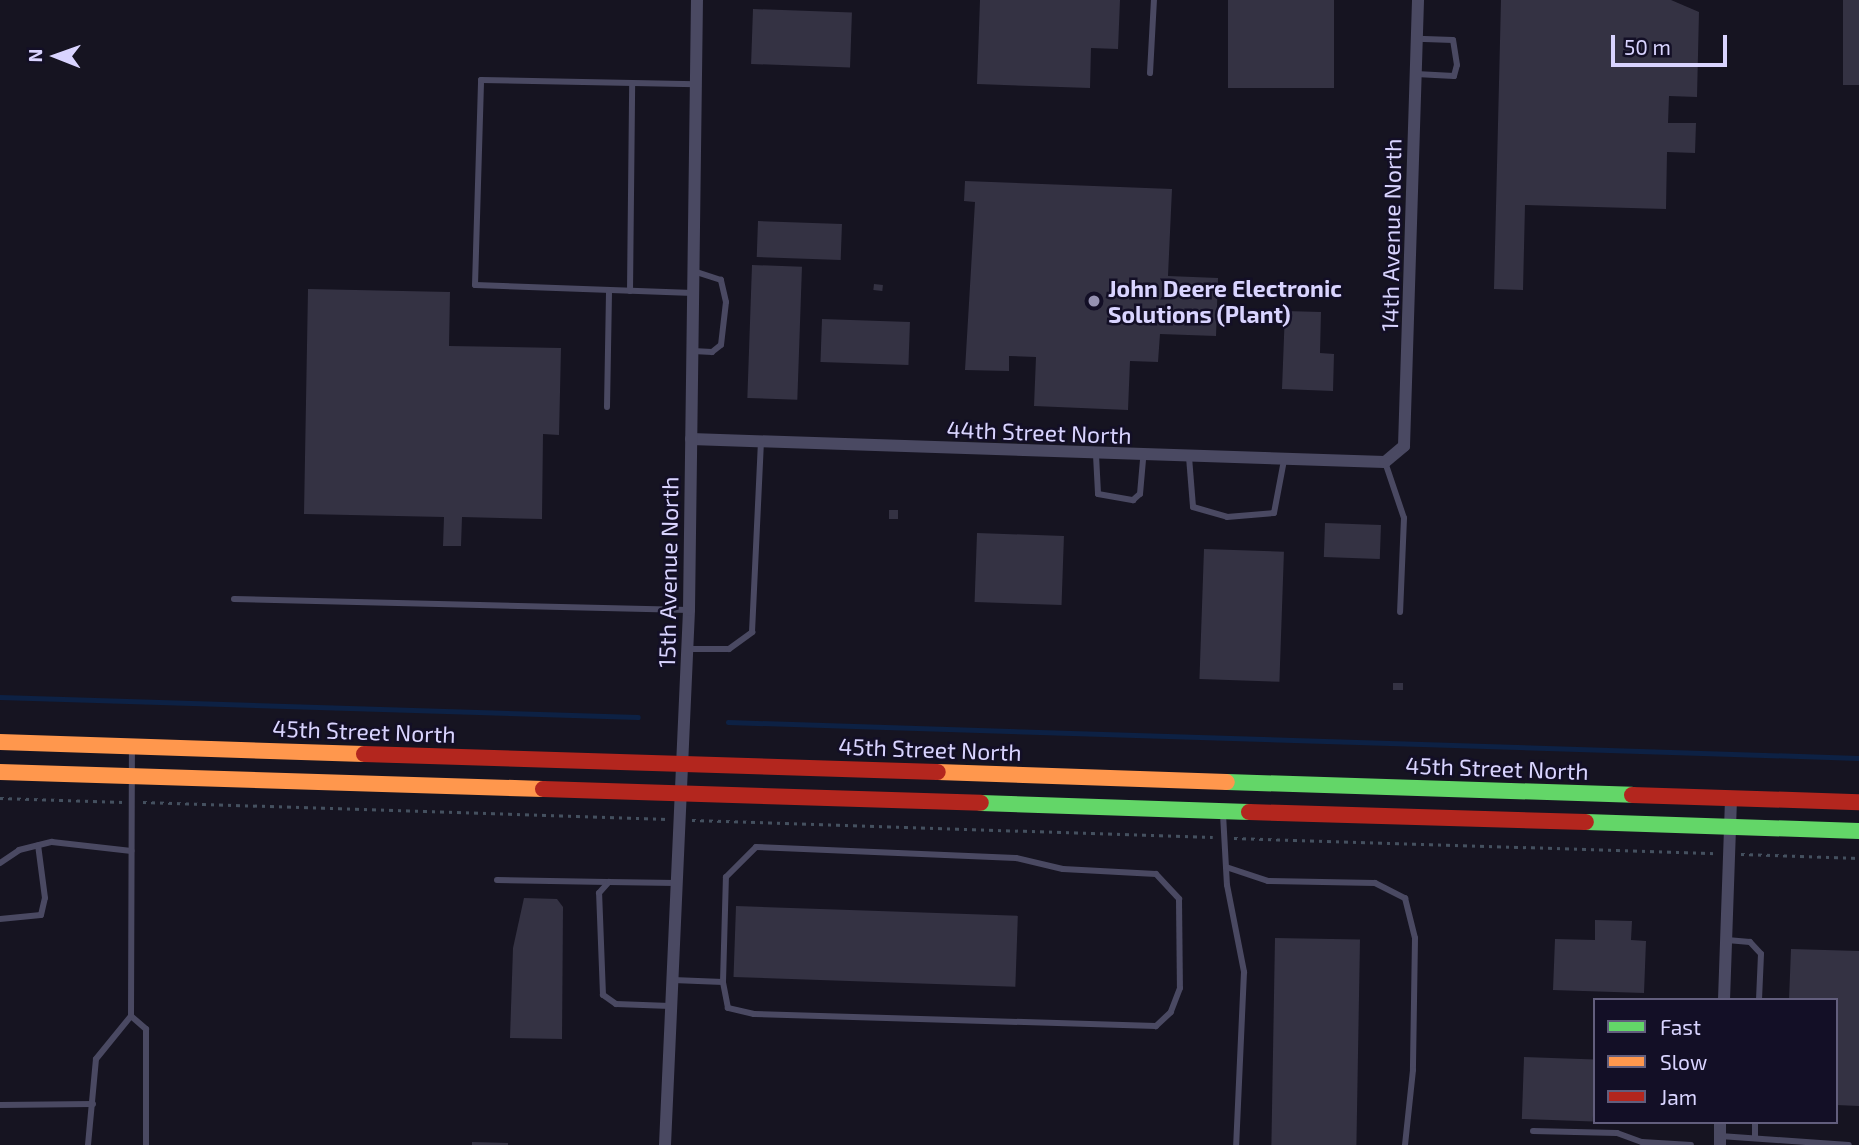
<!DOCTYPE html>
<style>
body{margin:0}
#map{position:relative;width:1859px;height:1145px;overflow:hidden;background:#161421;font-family:"Exo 2",sans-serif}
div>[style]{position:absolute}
.stream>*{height:4.5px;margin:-2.25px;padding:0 2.25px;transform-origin:2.25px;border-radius:2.25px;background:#0d2144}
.building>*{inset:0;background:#343243;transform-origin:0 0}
.path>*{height:2.5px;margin-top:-1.25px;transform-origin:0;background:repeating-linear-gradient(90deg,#44505f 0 3.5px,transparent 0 8.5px)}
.lane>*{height:6px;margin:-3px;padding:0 3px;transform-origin:3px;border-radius:3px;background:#4a4962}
.street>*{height:12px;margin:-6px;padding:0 6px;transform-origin:6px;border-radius:6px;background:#4a4962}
.fast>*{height:16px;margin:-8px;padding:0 8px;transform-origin:8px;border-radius:8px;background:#63d668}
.slow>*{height:16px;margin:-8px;padding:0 8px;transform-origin:8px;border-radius:8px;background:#ff974d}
.jam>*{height:16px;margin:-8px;padding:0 8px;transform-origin:8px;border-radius:8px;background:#b3261e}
.dots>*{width:19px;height:19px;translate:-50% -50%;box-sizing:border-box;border:4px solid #130f26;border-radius:50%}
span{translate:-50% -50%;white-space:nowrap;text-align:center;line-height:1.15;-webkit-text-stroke:5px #130f26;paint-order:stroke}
.street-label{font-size:23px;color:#d9d4ff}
.poi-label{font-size:23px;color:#d9d4ff;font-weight:700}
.left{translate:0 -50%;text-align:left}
.legend{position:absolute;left:1593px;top:998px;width:245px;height:126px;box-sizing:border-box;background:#130f26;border:2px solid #625e7d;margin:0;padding:9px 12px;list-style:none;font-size:21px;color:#d9d4ff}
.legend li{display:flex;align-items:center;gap:14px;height:35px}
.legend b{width:35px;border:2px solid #625e7d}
.north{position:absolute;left:21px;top:21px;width:70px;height:70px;-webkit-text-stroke:5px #130f26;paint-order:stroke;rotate:271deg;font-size:19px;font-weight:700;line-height:28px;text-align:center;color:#d9d4ff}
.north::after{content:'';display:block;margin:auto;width:24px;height:32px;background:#d9d4ff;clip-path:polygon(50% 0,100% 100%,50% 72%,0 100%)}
.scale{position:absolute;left:1611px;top:35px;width:116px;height:32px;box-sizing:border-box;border:4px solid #d9d4ff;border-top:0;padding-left:9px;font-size:21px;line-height:24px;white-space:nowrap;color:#d9d4ff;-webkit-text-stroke:5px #130f26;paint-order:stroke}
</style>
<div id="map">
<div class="stream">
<i style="left:0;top:697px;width:638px;rotate:1.8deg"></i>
<i style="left:728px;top:722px;width:1132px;rotate:1.82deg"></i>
</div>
<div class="building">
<i style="clip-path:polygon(980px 0,1120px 0,1118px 49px,1091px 48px,1090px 88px,977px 84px)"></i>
<i style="left:1228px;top:0;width:106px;height:88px"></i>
<i style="clip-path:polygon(1501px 0,1671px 0,1699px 12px,1697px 97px,1669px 96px,1668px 123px,1696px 123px,1695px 153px,1667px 152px,1666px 209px,1525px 205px,1523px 290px,1494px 289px)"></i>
<i style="left:1843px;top:0;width:16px;height:85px"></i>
<i style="left:753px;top:9px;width:99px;height:55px;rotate:2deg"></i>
<i style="clip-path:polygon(965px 181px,1172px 189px,1168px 276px,1218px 278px,1216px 336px,1160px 334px,1158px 362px,1130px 361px,1128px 410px,1034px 406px,1036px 357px,1009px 356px,1009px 371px,965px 370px,975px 202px,964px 201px)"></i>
<i style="left:758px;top:221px;width:84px;height:36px;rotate:2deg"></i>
<i style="left:752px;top:265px;width:50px;height:133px;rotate:2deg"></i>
<i style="left:874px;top:284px;width:9px;height:6px;rotate:6deg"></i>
<i style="clip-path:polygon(308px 289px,450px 292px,449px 346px,561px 348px,559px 435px,543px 434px,542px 519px,462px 517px,461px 546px,443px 546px,444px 517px,304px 514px)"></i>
<i style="clip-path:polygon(1285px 311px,1321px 312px,1320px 353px,1334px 354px,1333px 391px,1282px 389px)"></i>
<i style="left:822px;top:319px;width:88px;height:43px;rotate:2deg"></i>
<i style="left:889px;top:510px;width:9px;height:9px"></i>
<i style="left:1325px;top:523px;width:56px;height:34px;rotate:2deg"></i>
<i style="left:977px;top:533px;width:87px;height:69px;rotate:2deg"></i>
<i style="left:1204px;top:549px;width:80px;height:130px;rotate:2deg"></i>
<i style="left:1393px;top:683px;width:10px;height:7px"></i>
<i style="clip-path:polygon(524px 898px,557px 899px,563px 907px,562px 1039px,510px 1038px,513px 948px)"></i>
<i style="left:736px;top:906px;width:282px;height:71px;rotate:2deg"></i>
<i style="clip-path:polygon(1595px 920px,1632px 921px,1631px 940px,1646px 941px,1644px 993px,1553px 990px,1555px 939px,1595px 940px)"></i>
<i style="left:1275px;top:938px;width:85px;height:207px;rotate:1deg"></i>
<i style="clip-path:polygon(1791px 949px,1859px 951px,1859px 1106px,1836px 1105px,1836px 1000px,1789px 1000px)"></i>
<i style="left:1524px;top:1057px;width:71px;height:62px;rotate:2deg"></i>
<i style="clip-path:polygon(472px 1142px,508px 1143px,508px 1145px,472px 1145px)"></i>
</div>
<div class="path">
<i style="left:0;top:798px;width:123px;rotate:1.9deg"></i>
<i style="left:143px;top:802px;width:525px;rotate:1.85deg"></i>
<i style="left:692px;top:820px;width:521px;rotate:1.87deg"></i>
<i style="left:1234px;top:838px;width:483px;rotate:1.8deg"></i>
<i style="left:1741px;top:854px;width:118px;rotate:1.9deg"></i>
</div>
<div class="lane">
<i style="left:1150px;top:73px;width:73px;rotate:-86.9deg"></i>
<i style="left:1416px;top:74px;width:38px;rotate:3deg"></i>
<i style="left:1454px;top:76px;width:11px;rotate:-75deg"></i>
<i style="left:1457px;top:65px;width:25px;rotate:-99deg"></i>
<i style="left:1453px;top:40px;width:36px;rotate:-178deg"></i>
<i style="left:630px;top:291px;width:207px;rotate:-89.4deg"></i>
<i style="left:693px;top:293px;width:218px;rotate:-177.9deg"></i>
<i style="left:475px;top:285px;width:205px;rotate:-88.3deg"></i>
<i style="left:481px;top:80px;width:215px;rotate:1.1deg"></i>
<i style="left:693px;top:351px;width:19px;rotate:3deg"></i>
<i style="left:712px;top:352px;width:11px;rotate:-38deg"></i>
<i style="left:721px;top:345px;width:43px;rotate:-83.4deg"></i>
<i style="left:726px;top:302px;width:23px;rotate:-103deg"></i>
<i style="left:721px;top:280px;width:28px;rotate:-162deg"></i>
<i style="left:607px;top:407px;width:116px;rotate:-89deg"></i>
<i style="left:1096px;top:455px;width:39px;rotate:87deg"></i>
<i style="left:1098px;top:494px;width:36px;rotate:10deg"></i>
<i style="left:1133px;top:500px;width:9px;rotate:-41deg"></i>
<i style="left:1140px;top:494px;width:38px;rotate:-85deg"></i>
<i style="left:1189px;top:457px;width:50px;rotate:85.4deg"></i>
<i style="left:1193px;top:507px;width:35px;rotate:16deg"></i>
<i style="left:1227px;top:517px;width:47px;rotate:-4.9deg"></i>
<i style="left:1274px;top:513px;width:54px;rotate:-79.3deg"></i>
<i style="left:1385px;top:462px;width:59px;rotate:71.3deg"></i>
<i style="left:1404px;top:518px;width:94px;rotate:92.4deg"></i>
<i style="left:234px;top:599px;width:455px;rotate:1.4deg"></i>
<i style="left:687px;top:649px;width:42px"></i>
<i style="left:729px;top:649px;width:29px;rotate:-36deg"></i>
<i style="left:752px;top:632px;width:192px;rotate:-87.3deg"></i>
<i style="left:1223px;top:814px;width:71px;rotate:86.8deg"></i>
<i style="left:1227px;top:885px;width:89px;rotate:78.9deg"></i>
<i style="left:1244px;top:972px;width:173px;rotate:92.6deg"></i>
<i style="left:0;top:863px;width:23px;rotate:-34deg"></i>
<i style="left:19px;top:850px;width:34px;rotate:-14deg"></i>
<i style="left:52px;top:842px;width:80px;rotate:6.5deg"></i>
<i style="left:1226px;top:867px;width:44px;rotate:18.4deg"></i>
<i style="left:1268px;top:881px;width:107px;rotate:1.1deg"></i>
<i style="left:1375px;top:883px;width:34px;rotate:27deg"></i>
<i style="left:1405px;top:898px;width:41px;rotate:76deg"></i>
<i style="left:1415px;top:938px;width:132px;rotate:90.9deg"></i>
<i style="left:1413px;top:1070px;width:75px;rotate:96.1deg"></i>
<i style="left:497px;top:880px;width:110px;rotate:1deg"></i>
<i style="left:0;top:919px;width:41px;rotate:-5.6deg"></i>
<i style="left:41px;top:915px;width:17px;rotate:-77deg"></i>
<i style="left:45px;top:898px;width:53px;rotate:-97.5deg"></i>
<i style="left:1727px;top:940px;width:23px;rotate:5deg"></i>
<i style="left:1750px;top:942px;width:16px;rotate:47deg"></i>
<i style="left:1761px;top:954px;width:46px;rotate:92.5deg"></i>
<i style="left:673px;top:980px;width:50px;rotate:2.3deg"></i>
<i style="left:723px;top:982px;width:105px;rotate:-88.4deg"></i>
<i style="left:726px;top:877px;width:42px;rotate:-45deg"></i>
<i style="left:756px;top:847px;width:260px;rotate:2.4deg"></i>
<i style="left:1016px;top:858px;width:48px;rotate:13.2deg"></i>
<i style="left:1063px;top:869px;width:93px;rotate:3.1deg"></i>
<i style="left:1156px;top:874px;width:34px;rotate:47deg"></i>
<i style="left:1179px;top:899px;width:89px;rotate:89.4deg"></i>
<i style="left:1180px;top:988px;width:26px;rotate:111deg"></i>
<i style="left:1171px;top:1012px;width:21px;rotate:137deg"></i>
<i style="left:1156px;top:1026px;width:402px;rotate:-178.3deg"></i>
<i style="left:754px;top:1014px;width:27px;rotate:-167deg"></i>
<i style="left:728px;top:1008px;width:26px;rotate:-101deg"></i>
<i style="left:670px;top:1006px;width:54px;rotate:-177.9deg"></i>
<i style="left:616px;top:1004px;width:16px;rotate:-145deg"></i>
<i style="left:603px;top:995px;width:102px;rotate:-92.2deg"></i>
<i style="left:599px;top:893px;width:15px;rotate:-48deg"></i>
<i style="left:609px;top:882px;width:67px;rotate:0.9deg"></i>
<i style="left:131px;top:1016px;width:20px;rotate:41deg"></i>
<i style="left:146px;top:1029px;width:116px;rotate:90deg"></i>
<i style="left:0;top:1105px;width:93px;rotate:-0.6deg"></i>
<i style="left:1533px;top:1131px;width:84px;rotate:1.4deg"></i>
<i style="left:1617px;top:1133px;width:27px;rotate:20deg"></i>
<i style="left:1642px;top:1142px;width:49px;rotate:3.5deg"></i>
<i style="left:1720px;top:1136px;width:129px;rotate:4deg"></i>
<i style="left:1755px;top:1138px;width:16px;rotate:-90deg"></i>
<i style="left:88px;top:1145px;width:86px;rotate:-84.7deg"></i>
<i style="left:96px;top:1059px;width:55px;rotate:-50.9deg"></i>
<i style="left:131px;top:1016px;width:268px;rotate:-89.8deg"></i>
</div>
<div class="street">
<i style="left:691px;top:439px;width:694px;rotate:1.9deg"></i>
<i style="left:1385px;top:462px;width:25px;rotate:-40deg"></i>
<i style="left:1404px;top:446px;width:446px;rotate:-88.2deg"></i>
<i style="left:1724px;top:1000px;width:202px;rotate:-88deg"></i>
<i style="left:665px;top:1145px;width:536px;rotate:-87.43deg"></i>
<i style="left:689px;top:610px;width:610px;rotate:-89.25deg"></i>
<i style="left:1720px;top:1145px;width:23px;rotate:-90deg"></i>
</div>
<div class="fast">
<i style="left:1227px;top:782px;width:405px;rotate:1.8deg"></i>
<i style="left:981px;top:803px;width:268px;rotate:1.9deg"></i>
<i style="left:1586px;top:822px;width:273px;rotate:1.9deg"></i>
</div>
<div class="slow">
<i style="left:0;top:742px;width:364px;rotate:1.9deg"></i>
<i style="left:0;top:772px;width:543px;rotate:1.79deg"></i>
<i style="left:938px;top:772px;width:289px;rotate:2deg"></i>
</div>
<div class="jam">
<i style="left:364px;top:754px;width:574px;rotate:1.8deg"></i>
<i style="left:543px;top:789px;width:438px;rotate:1.8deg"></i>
<i style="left:1632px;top:795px;width:227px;rotate:1.8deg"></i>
<i style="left:1249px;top:812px;width:337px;rotate:1.7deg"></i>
</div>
<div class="dots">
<i style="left:1094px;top:301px;background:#9591b1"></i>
</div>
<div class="street-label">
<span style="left:1391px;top:235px;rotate:-89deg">14th Avenue North</span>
<span style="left:1039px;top:432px;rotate:2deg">44th Street North</span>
<span style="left:668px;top:572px;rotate:-89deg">15th Avenue North</span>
<span style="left:364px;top:731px;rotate:2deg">45th Street North</span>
<span style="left:930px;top:749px;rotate:2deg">45th Street North</span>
<span style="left:1497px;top:768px;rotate:2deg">45th Street North</span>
</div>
<div class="poi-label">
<span class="left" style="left:1108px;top:301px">John Deere Electronic<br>Solutions (Plant)</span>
</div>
<ul class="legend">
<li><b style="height:9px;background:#63d668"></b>Fast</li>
<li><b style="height:9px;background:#ff974d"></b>Slow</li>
<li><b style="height:9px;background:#b3261e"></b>Jam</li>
</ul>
<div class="north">N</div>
<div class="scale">50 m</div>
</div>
